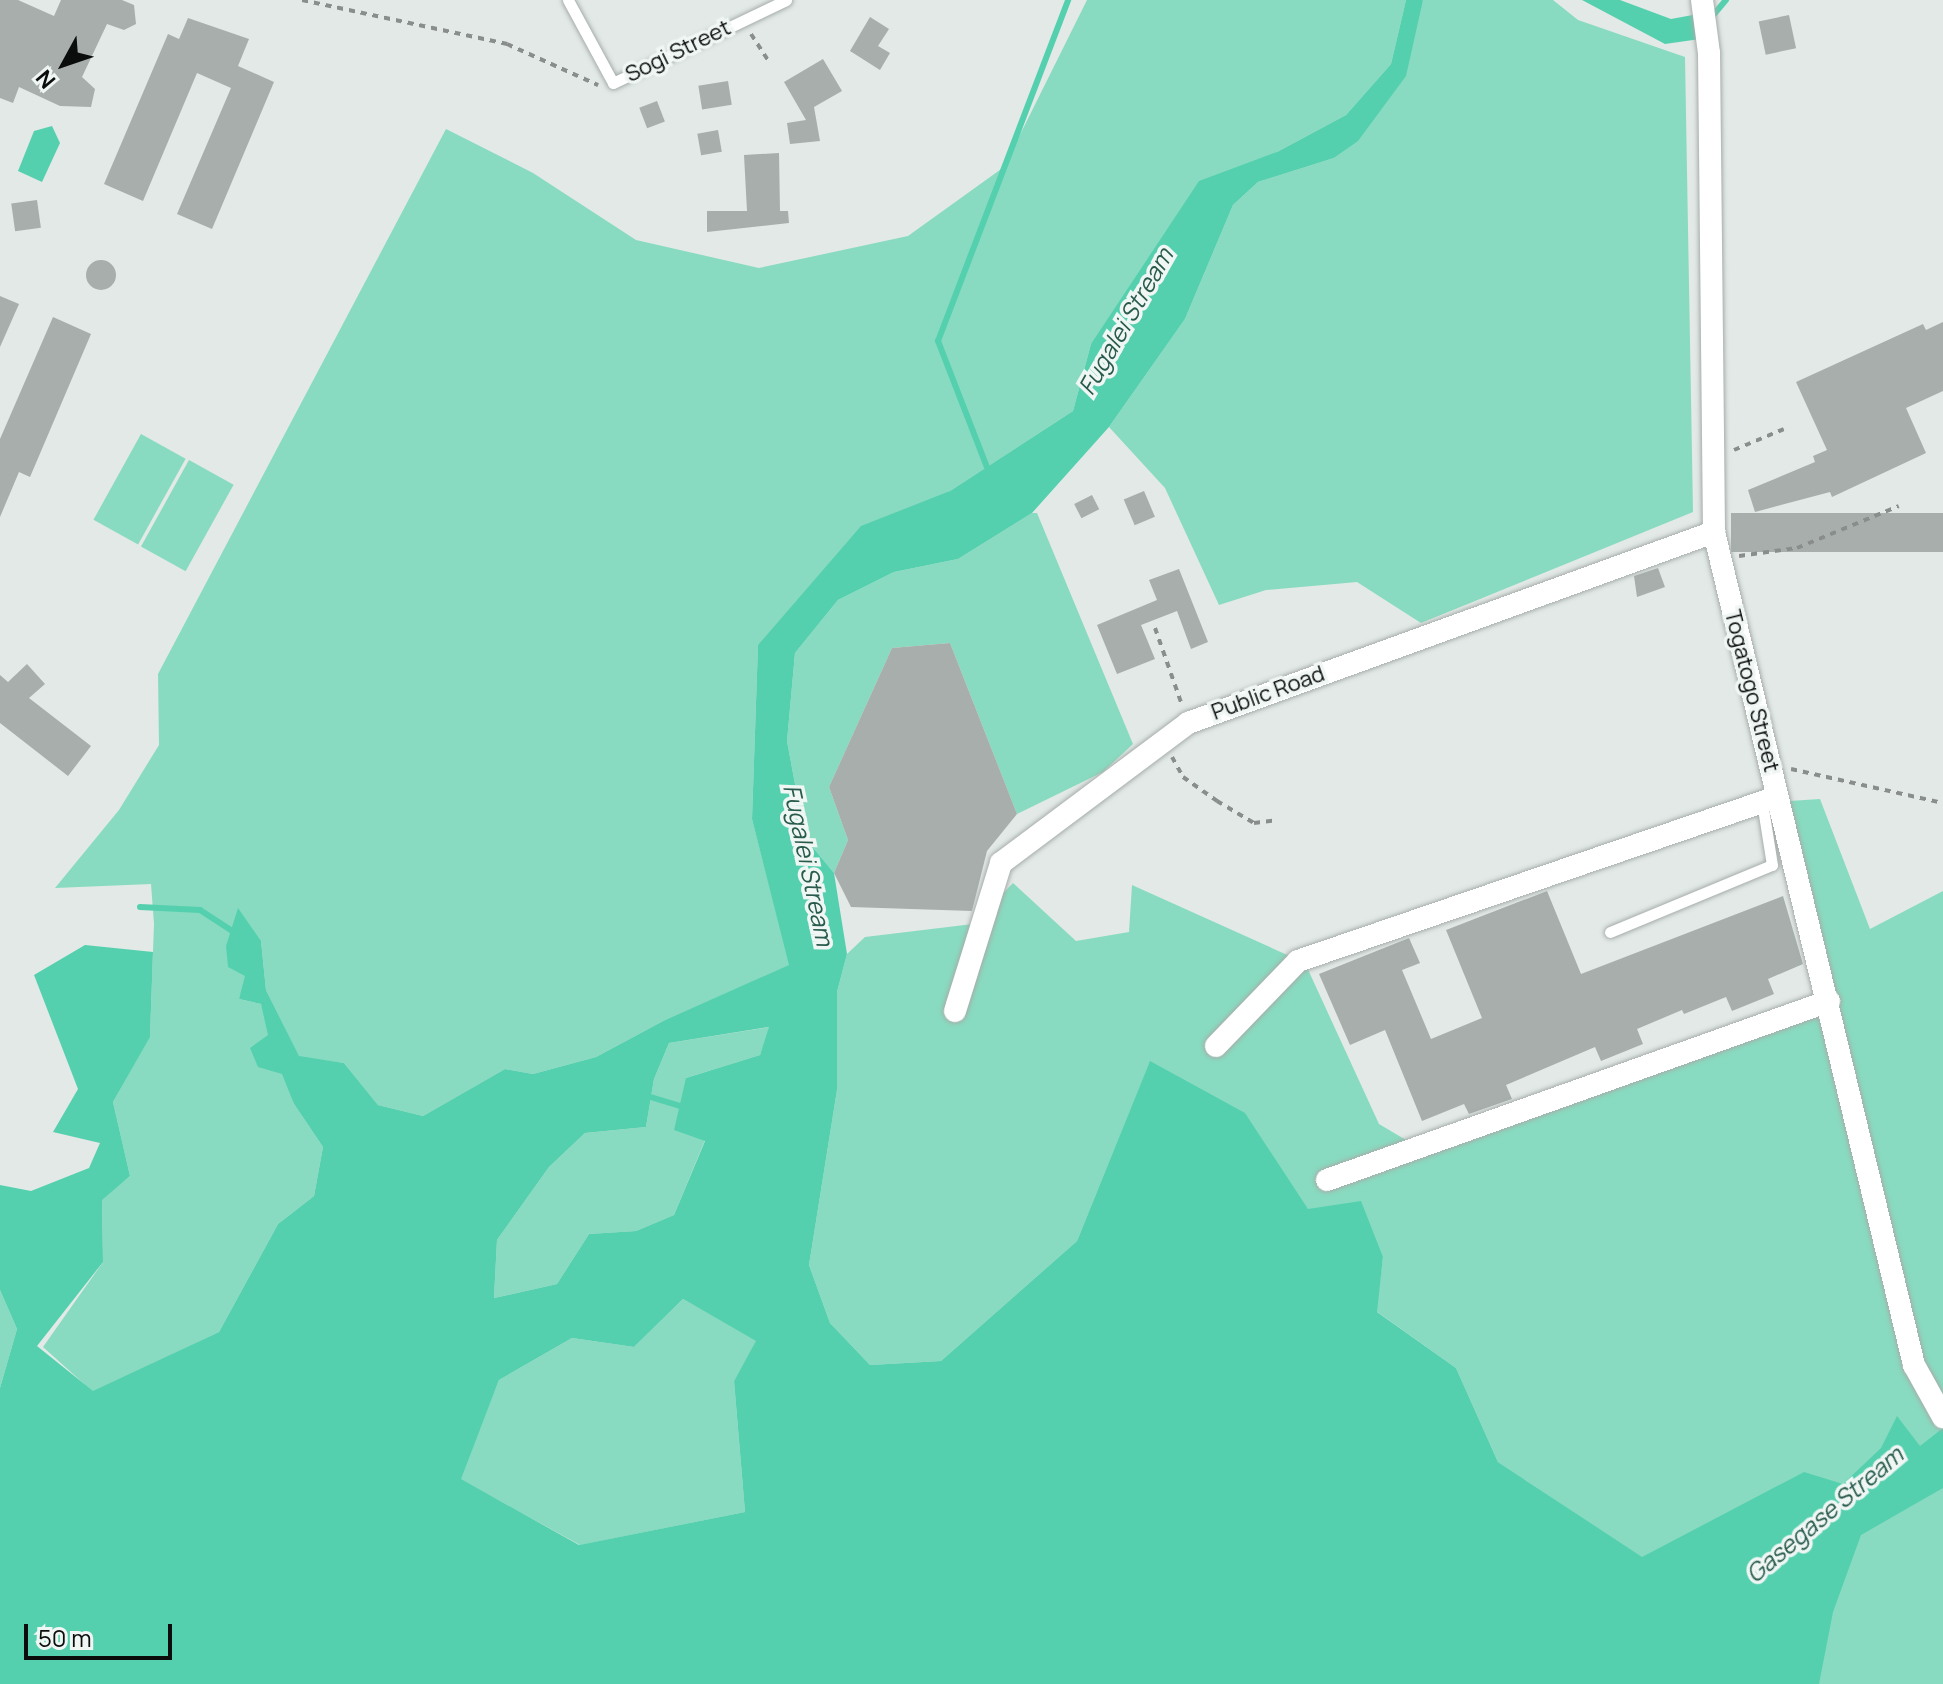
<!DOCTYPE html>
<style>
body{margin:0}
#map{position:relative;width:1943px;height:1684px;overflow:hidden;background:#e2e9e6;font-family:Manrope,sans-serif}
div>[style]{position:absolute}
.green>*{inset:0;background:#88dbc0;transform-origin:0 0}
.water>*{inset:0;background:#55d0ae}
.stream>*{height:6px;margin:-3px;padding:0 3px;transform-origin:3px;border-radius:3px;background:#55d0ae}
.building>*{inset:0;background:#a7aeab;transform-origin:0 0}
.round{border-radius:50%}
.path>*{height:4px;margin-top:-2px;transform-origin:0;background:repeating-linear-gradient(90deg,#898e8c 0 6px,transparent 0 12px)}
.roads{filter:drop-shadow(0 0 2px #a6adaa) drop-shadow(0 0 2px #a6adaa)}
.service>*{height:11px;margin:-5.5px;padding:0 5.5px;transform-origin:5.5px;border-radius:5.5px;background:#fff}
.minor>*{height:22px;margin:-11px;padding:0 11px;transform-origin:11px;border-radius:11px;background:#fff}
span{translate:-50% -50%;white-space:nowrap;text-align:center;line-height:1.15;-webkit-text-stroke:7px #eff6f4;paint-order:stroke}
.street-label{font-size:22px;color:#0b0d0d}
.water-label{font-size:24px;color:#285b4c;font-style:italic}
.north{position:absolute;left:24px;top:24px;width:80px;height:80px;-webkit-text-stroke:6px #eff6f4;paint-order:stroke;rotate:230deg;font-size:22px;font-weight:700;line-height:32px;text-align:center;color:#0b0d0d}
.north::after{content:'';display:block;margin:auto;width:28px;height:36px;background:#0b0d0d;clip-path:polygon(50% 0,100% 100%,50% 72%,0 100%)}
.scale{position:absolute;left:24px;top:1624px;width:148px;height:36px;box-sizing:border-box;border:4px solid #0b0d0d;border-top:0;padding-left:10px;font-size:24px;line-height:28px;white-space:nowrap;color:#0b0d0d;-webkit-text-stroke:6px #eff6f4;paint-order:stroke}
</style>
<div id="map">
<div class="green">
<i style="clip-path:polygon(1087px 0,1406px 0,1391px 64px,1346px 115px,1277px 152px,1091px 344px,1073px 411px,950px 491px,758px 645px,752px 819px,790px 965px,665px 1020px,596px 1057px,533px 1074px,505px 1069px,423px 1116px,378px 1105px,344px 1063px,299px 1057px,266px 990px,261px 941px,239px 999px,261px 1004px,294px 1104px,323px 1147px,314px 1196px,278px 1224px,219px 1332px,93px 1392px,43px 1347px,103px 1262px,102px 1199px,130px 1176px,113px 1102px,150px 1036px,154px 924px,151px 884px,55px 888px,119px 810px,159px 745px,158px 674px,446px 129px,533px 173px,636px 240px,759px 268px,908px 236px,1004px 167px)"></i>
<i style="clip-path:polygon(1423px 0,1553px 0,1578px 20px,1685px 57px,1693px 512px,1421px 623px,1357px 582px,1266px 590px,1219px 605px,1165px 488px,1109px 427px,1185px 319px,1233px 205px,1258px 182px,1334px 158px,1350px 146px)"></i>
<i style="left:141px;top:434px;width:51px;height:98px;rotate:29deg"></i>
<i style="left:189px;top:460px;width:51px;height:99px;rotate:29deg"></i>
<i style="clip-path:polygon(1032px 513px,1037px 513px,1133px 744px,1103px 772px,1017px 814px,950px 643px,892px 648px,829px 787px,848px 840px,834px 873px,805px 838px,787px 741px,795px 653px,838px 600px,894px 572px,958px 559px)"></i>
<i style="clip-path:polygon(1820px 799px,1870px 929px,1943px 891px,1943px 1684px,1815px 1684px,1642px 1558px,1498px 1462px,1456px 1368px,1376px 1311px,1383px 1257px,1308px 1209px,1150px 1062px,1077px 1241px,941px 1361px,870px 1365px,830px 1323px,809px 1265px,837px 1090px,837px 992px,847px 954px,865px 937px,973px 924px,1013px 883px,1076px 941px,1129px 932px,1132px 885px,1305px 963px,1379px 1124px,1411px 1143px,1823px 999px,1774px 802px)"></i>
<i style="clip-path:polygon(770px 1027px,760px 1055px,686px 1078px,705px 1140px,674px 1215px,636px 1231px,589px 1234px,557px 1284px,494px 1298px,497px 1240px,549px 1167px,585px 1133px,646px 1127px,654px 1079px,669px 1043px)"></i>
<i style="clip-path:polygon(0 1290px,17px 1329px,0 1388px)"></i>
<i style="clip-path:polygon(683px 1299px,757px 1341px,734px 1381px,745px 1512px,580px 1545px,460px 1479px,499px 1380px,572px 1338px,634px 1347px)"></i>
</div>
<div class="water">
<i style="clip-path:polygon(evenodd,1406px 0,1423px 0,1406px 76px,1358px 141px,1334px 158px,1258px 182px,1233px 205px,1185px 319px,1109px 427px,1032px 513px,958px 559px,894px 572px,838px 600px,795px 653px,787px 741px,805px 838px,834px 873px,847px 954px,837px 992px,837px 1090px,809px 1265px,830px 1323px,870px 1365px,941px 1361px,1077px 1241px,1150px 1061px,1245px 1113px,1308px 1209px,1361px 1201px,1383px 1257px,1377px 1312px,1456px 1368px,1498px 1462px,1642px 1557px,1804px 1472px,1843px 1484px,1881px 1448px,1897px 1416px,1920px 1446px,1943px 1428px,1943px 1488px,1861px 1535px,1833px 1612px,1819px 1684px,0 1684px,0 1388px,17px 1329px,0 1290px,0 1185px,31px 1191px,89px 1168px,100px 1143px,53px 1132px,78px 1089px,34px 975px,85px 945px,153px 952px,150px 1037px,113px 1102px,130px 1176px,102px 1200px,103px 1262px,37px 1346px,93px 1391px,219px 1332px,278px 1224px,314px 1196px,323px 1147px,294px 1104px,282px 1074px,258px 1067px,250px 1048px,268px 1035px,261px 1004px,239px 999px,245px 976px,228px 967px,226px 946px,238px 908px,261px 941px,266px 990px,299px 1056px,344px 1063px,378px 1105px,423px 1116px,505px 1069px,533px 1074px,596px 1057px,665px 1020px,789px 965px,752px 819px,758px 645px,861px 526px,950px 491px,1073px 411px,1091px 344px,1199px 181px,1277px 152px,1346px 115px,1391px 64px,1406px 0,769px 1027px,760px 1055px,686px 1078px,674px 1130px,705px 1141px,674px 1215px,636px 1231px,589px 1234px,557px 1284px,494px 1298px,497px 1240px,549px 1167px,585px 1133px,646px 1127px,654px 1079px,669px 1043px,769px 1027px,1406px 0,683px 1299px,756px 1341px,734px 1381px,745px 1512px,579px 1545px,461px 1479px,499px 1380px,572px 1338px,634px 1347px,683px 1299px)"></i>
<i style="clip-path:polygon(1582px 0,1620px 0,1671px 19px,1709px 12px,1714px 37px,1665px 44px)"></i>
<i style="clip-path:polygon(52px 126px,60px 143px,42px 182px,18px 171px,34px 131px)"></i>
</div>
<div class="stream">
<i style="left:1710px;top:19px;width:25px;rotate:-50deg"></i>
<i style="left:990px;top:475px;width:144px;rotate:-111.2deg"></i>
<i style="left:938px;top:341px;width:365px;rotate:-69.1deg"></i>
<i style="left:140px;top:907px;width:60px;rotate:2.9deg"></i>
<i style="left:200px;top:910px;width:44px;rotate:33deg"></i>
<i style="left:644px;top:1095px;width:45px;rotate:16.8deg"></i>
</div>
<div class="building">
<i style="clip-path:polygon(0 0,18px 0,54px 16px,61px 0,122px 0,134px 5px,136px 24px,124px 30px,107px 24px,82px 77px,95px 89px,91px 107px,60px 106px,19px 87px,13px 103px,0 98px)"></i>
<i style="left:1789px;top:15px;width:34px;height:31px;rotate:78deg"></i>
<i style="clip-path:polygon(870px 17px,889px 29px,878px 46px,890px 53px,880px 70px,850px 51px)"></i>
<i style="clip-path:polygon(188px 18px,249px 39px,238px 66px,274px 82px,212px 229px,177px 214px,231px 88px,197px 73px,143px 201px,104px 184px,168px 34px,179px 39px)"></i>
<i style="clip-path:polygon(823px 59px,842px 91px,814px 107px,820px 141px,790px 144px,787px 123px,806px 120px,784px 82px)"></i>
<i style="left:728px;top:81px;width:24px;height:30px;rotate:81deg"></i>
<i style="left:657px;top:101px;width:22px;height:19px;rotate:69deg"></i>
<i style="left:718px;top:130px;width:22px;height:21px;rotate:80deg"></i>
<i style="clip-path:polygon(779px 153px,780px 211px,788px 211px,789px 223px,707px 232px,707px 211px,747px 211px,744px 155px)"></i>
<i style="left:37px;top:200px;width:28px;height:26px;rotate:82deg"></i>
<i class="round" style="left:86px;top:260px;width:30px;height:30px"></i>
<i style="clip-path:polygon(0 296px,19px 304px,0 347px)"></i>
<i style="clip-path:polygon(53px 317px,91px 334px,30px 477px,19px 472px,0 517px,0 439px)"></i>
<i style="clip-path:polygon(1943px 322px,1943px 391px,1906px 408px,1926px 453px,1832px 497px,1830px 492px,1755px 512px,1748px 490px,1815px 462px,1813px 456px,1827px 450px,1796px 382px,1923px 324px,1926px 330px)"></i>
<i style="left:1144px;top:491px;width:28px;height:22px;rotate:67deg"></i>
<i style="left:1092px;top:495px;width:16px;height:20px;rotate:63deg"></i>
<i style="left:1943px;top:513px;width:39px;height:212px;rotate:90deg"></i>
<i style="clip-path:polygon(1658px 568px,1665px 587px,1637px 597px,1634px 576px)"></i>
<i style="clip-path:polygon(1179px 569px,1208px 642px,1191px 649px,1177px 611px,1141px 625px,1155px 659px,1117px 674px,1097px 625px,1157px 600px,1149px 580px)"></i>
<i style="clip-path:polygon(950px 643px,1017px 814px,987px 851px,972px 911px,851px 907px,834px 873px,848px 840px,829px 787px,892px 648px)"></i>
<i style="clip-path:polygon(27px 664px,45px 684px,29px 698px,91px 746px,68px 776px,0 723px,0 675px,8px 682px)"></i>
<i style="clip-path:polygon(1547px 891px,1581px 974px,1783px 896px,1803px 964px,1768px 979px,1774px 994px,1732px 1011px,1726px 997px,1684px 1014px,1682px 1010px,1637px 1029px,1643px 1044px,1601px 1061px,1595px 1047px,1506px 1085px,1512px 1099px,1469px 1114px,1464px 1104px,1422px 1121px,1385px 1030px,1350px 1045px,1319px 974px,1409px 938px,1420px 963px,1402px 970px,1431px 1039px,1482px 1018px,1446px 930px)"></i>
</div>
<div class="path">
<i style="left:302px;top:0;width:210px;rotate:12.1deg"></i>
<i style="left:507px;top:44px;width:100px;rotate:24.3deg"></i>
<i style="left:751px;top:34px;width:31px;rotate:57deg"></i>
<i style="left:1734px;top:450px;width:54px;rotate:-22.8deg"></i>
<i style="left:1739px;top:556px;width:59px;rotate:-7.9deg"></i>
<i style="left:1797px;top:548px;width:110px;rotate:-22.4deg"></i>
<i style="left:1155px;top:628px;width:82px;rotate:70.7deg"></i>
<i style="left:1172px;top:757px;width:23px;rotate:61deg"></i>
<i style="left:1183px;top:777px;width:42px;rotate:35.2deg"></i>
<i style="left:1217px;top:801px;width:43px;rotate:30.7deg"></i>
<i style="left:1254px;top:823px;width:23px;rotate:-7deg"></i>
<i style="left:1791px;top:769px;width:156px;rotate:12.6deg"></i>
</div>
<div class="roads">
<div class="service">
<i style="left:568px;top:0;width:94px;rotate:61.5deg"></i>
<i style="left:613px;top:83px;width:192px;rotate:-25.6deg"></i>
<i style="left:1610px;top:932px;width:175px;rotate:-22.5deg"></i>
<i style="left:1772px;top:865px;width:64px;rotate:-99deg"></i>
</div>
<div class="minor">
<i style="left:1702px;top:0;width:53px;rotate:82.5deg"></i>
<i style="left:1709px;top:53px;width:479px;rotate:89.4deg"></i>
<i style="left:1714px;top:532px;width:857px;rotate:76.5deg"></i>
<i style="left:1914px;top:1365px;width:60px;rotate:60.9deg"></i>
<i style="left:955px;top:1011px;width:155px;rotate:-72.7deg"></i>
<i style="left:1001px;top:863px;width:234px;rotate:-36.8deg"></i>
<i style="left:1188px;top:723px;width:560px;rotate:-19.96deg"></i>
<i style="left:1216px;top:1046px;width:118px;rotate:-46deg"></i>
<i style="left:1298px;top:961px;width:506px;rotate:-18.9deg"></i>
<i style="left:1327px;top:1180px;width:533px;rotate:-19.62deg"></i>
</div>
</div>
<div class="street-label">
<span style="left:678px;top:51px;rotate:-26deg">Sogi Street</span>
<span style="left:1752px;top:691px;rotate:76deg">Togatogo Street</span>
<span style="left:1268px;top:693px;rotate:-20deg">Public Road</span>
</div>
<div class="water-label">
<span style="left:1125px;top:321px;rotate:-60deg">Fugalei Stream</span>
<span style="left:809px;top:865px;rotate:78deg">Fugalei Stream</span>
<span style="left:1824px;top:1514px;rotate:-40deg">Gasegase Stream</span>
</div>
<div class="north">N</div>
<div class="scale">50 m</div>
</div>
